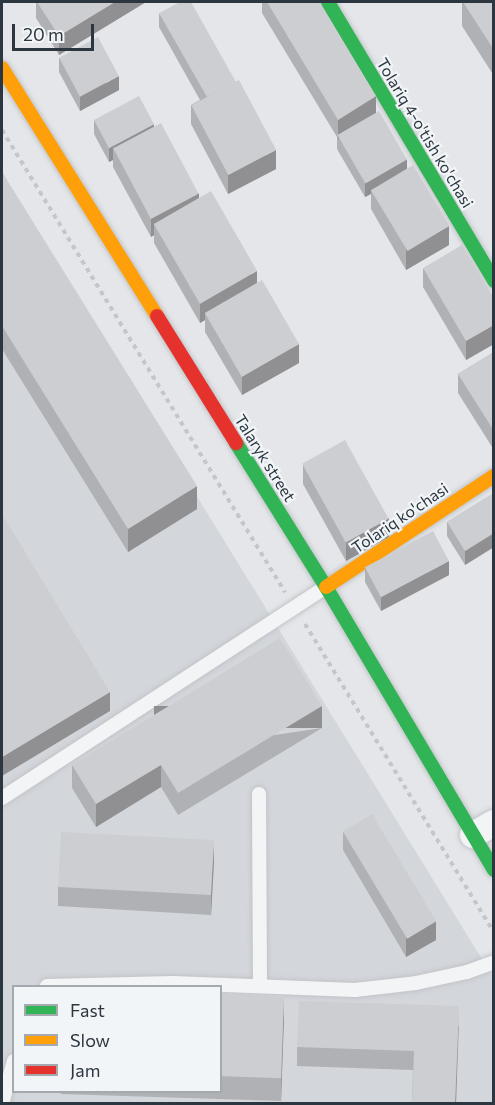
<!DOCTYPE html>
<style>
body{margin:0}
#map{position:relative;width:495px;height:1105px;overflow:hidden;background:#e4e6e9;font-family:Commissioner,sans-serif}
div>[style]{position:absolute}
.built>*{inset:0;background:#d3d6db}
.path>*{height:4px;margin-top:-2px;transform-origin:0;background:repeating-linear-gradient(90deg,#c4c7c8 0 4.5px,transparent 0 9px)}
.roads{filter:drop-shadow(0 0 2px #c2c4c7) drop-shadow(0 0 2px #c2c4c7)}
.lane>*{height:14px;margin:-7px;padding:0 7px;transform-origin:7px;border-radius:7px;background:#f3f4f5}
.street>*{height:26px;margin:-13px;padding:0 13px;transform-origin:13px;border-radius:13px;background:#f3f4f5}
.fast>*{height:14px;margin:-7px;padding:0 7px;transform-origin:7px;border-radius:7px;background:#30b455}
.slow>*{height:14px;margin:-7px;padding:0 7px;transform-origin:7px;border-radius:7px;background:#ff9f0a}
.jam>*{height:14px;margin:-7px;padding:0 7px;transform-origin:7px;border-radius:7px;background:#e5322d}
.wall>*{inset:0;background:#b0b1b4}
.shaded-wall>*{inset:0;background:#909092;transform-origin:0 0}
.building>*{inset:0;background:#cdced1;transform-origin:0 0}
span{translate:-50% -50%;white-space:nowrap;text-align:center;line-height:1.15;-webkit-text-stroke:4.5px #f2f5f7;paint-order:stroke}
.street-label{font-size:16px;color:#2c3640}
.frame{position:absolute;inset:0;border:3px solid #2c3640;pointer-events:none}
.legend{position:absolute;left:12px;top:985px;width:210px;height:108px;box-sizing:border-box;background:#f2f5f7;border:2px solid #a3a9ae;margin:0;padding:8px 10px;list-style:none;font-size:18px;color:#2c3640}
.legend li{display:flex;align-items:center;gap:12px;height:30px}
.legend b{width:30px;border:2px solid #a3a9ae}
.scale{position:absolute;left:12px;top:24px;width:82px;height:27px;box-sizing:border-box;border:3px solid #2c3640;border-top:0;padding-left:8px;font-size:18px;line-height:21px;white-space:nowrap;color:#2c3640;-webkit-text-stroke:4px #f2f5f7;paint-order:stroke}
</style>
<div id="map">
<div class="built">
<i style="clip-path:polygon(evenodd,2px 180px,493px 977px,493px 1103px,2px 1103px,2px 180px,14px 986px,220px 986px,220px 1092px,14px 1092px,14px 986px)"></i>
</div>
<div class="path">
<i style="left:2px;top:130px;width:542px;rotate:58.51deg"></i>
<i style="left:305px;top:624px;width:362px;rotate:58.5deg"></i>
</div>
<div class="roads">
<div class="lane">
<i style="left:259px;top:794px;width:192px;rotate:89.7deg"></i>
<i style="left:2px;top:798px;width:387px;rotate:-33.1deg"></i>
<i style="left:47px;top:986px;width:126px;rotate:-1.4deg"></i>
<i style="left:173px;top:983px;width:182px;rotate:2.2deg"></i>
<i style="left:355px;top:990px;width:61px;rotate:-6.5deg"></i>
<i style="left:416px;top:983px;width:52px;rotate:-12.2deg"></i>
<i style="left:467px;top:972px;width:29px;rotate:-20deg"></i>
<i style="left:2px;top:1104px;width:45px;rotate:-74.4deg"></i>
</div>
<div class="street">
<i style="left:473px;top:835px;width:24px;rotate:-30deg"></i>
</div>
<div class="fast">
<i style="left:328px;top:2px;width:325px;rotate:59.2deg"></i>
<i style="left:236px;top:443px;width:170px;rotate:58deg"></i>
<i style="left:326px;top:587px;width:329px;rotate:59.3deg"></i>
</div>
<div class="slow">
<i style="left:2px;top:68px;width:292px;rotate:58deg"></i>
<i style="left:326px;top:587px;width:201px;rotate:-33.5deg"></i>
</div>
<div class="jam">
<i style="left:157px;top:316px;width:150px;rotate:58.1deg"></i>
</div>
</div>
<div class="wall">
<i style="clip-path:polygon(36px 2px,146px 2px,59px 55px,36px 18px)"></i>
<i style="clip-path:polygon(262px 2px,319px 2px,376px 113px,449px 245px,406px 270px,371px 209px,371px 194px,365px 197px,337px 149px,337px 137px,262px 13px)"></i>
<i style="clip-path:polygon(462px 2px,494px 2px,494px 76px,462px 26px)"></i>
<i style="clip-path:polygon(159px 13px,276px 169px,228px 194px,191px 124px,191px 105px,200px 100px,159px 27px)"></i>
<i style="clip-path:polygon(59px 58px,119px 90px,80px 111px,59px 72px)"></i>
<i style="clip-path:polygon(94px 120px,154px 127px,199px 198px,257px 283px,299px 363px,242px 395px,205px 332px,205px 320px,200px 323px,154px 243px,154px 235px,151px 237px,113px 167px,113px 160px,109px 162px,94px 134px)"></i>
<i style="clip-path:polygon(2px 172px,197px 509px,128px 552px,2px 349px)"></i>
<i style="clip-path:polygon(423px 268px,494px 298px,494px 344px,466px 360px,423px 287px)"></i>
<i style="clip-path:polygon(494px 352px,494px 450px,458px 393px,458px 374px)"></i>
<i style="clip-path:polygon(303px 465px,389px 537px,346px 561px,303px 484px)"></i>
<i style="clip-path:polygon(494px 493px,494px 547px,465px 565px,447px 536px,447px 522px)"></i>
<i style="clip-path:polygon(365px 567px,449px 575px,381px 611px,365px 582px)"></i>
<i style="clip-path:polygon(322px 728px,178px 815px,161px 787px,96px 827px,72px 788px,72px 765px)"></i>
<i style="clip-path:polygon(343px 831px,436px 940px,406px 957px,343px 850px)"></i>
<i style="clip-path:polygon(214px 861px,211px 915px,58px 906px,58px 887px)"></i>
<i style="clip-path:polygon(220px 993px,284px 1017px,281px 1101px,61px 1094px,61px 1092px,220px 1092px)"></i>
<i style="clip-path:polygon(459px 1026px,456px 1104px,412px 1104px,413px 1070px,297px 1066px,297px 1047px)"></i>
</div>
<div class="shaded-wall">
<i style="clip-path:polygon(115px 2px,146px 2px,59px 55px,59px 36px)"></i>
<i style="clip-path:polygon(119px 76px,119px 90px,80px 111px,80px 97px)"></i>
<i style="clip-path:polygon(376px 96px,376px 115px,338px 139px,338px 120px)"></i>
<i style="clip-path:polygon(154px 124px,154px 138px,113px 148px,113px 160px,109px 162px,109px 148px)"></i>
<i style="clip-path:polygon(276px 150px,276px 169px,228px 194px,228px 175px)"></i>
<i style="clip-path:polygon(407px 159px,407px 173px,371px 190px,371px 194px,365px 197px,365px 183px)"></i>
<i style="clip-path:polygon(199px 193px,199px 212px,154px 224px,154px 235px,151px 237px,151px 218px)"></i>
<i style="clip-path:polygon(449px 226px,449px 245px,406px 270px,406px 250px)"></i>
<i style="clip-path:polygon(257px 271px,257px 291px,205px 313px,205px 320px,200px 323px,200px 304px)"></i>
<i style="clip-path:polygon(494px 325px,494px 344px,466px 360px,466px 341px)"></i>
<i style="clip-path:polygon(299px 344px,299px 363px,242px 395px,242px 376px)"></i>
<i style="clip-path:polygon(197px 486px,197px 509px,128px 552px,128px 529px)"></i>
<i style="clip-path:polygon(389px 518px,389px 537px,346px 561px,346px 542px)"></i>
<i style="clip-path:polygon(494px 533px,494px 547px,465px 565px,465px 551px)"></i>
<i style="clip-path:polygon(449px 561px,449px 575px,381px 611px,381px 597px)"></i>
<i style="clip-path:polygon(110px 692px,110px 711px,2px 776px,2px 757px)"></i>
<i style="left:322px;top:706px;width:22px;height:168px;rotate:90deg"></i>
<i style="clip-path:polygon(161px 765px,161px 787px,96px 827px,96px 804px)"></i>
<i style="clip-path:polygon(214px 841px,214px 861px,211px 915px,211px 896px)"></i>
<i style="clip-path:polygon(436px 921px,436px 940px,406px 957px,406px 938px)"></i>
<i style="clip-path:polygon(284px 995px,284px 1017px,281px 1101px,281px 1078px)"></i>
<i style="clip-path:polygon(459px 1006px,456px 1104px,455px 1104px)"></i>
</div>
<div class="building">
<i style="clip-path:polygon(37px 2px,115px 2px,59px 36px)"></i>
<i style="clip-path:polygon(180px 2px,191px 2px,236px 82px,207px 97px,159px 13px)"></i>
<i style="clip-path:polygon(267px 2px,319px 2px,376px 96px,338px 120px)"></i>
<i style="clip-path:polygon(463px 2px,494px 2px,494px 50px)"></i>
<i style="left:98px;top:37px;width:44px;height:44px;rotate:62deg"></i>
<i style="left:239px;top:80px;width:79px;height:54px;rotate:62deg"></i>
<i style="left:139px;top:96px;width:32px;height:51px;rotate:62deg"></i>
<i style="left:379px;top:111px;width:56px;height:48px;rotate:60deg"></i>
<i style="left:161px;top:123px;width:80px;height:54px;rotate:62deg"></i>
<i style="left:413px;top:165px;width:71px;height:49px;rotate:59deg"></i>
<i style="clip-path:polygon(2px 172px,197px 486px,128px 529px,2px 326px)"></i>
<i style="left:211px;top:191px;width:92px;height:66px;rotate:60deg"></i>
<i style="clip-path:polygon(462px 245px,494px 298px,494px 325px,466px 341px,423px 268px)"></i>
<i style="left:262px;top:280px;width:74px;height:66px;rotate:60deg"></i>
<i style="clip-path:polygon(494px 352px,494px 431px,458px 374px)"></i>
<i style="left:345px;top:440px;width:90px;height:49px;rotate:61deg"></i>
<i style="clip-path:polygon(494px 493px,494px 533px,465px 551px,447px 522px)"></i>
<i style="clip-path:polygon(2px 514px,110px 692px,2px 757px)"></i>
<i style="left:433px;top:531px;width:34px;height:77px;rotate:62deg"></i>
<i style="clip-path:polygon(280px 638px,322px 706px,178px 793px,161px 765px,96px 804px,72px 765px)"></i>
<i style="left:372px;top:814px;width:125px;height:34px;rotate:59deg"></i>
<i style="left:61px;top:832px;width:153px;height:55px;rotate:3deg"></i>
<i style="left:220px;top:993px;width:64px;height:83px;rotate:2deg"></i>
<i style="clip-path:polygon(299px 1001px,459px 1006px,455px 1104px,412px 1104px,414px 1051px,297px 1047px)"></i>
</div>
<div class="street-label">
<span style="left:425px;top:133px;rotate:59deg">Tolariq 4-o'tish ko'chasi</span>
<span style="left:265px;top:458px;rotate:58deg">Talaryk street</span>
<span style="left:400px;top:518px;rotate:-34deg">Tolariq ko'chasi</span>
</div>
<div class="frame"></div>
<ul class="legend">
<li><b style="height:8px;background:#30b455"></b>Fast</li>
<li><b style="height:8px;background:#ff9f0a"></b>Slow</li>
<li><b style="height:8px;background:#e5322d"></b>Jam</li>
</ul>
<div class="scale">20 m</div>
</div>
